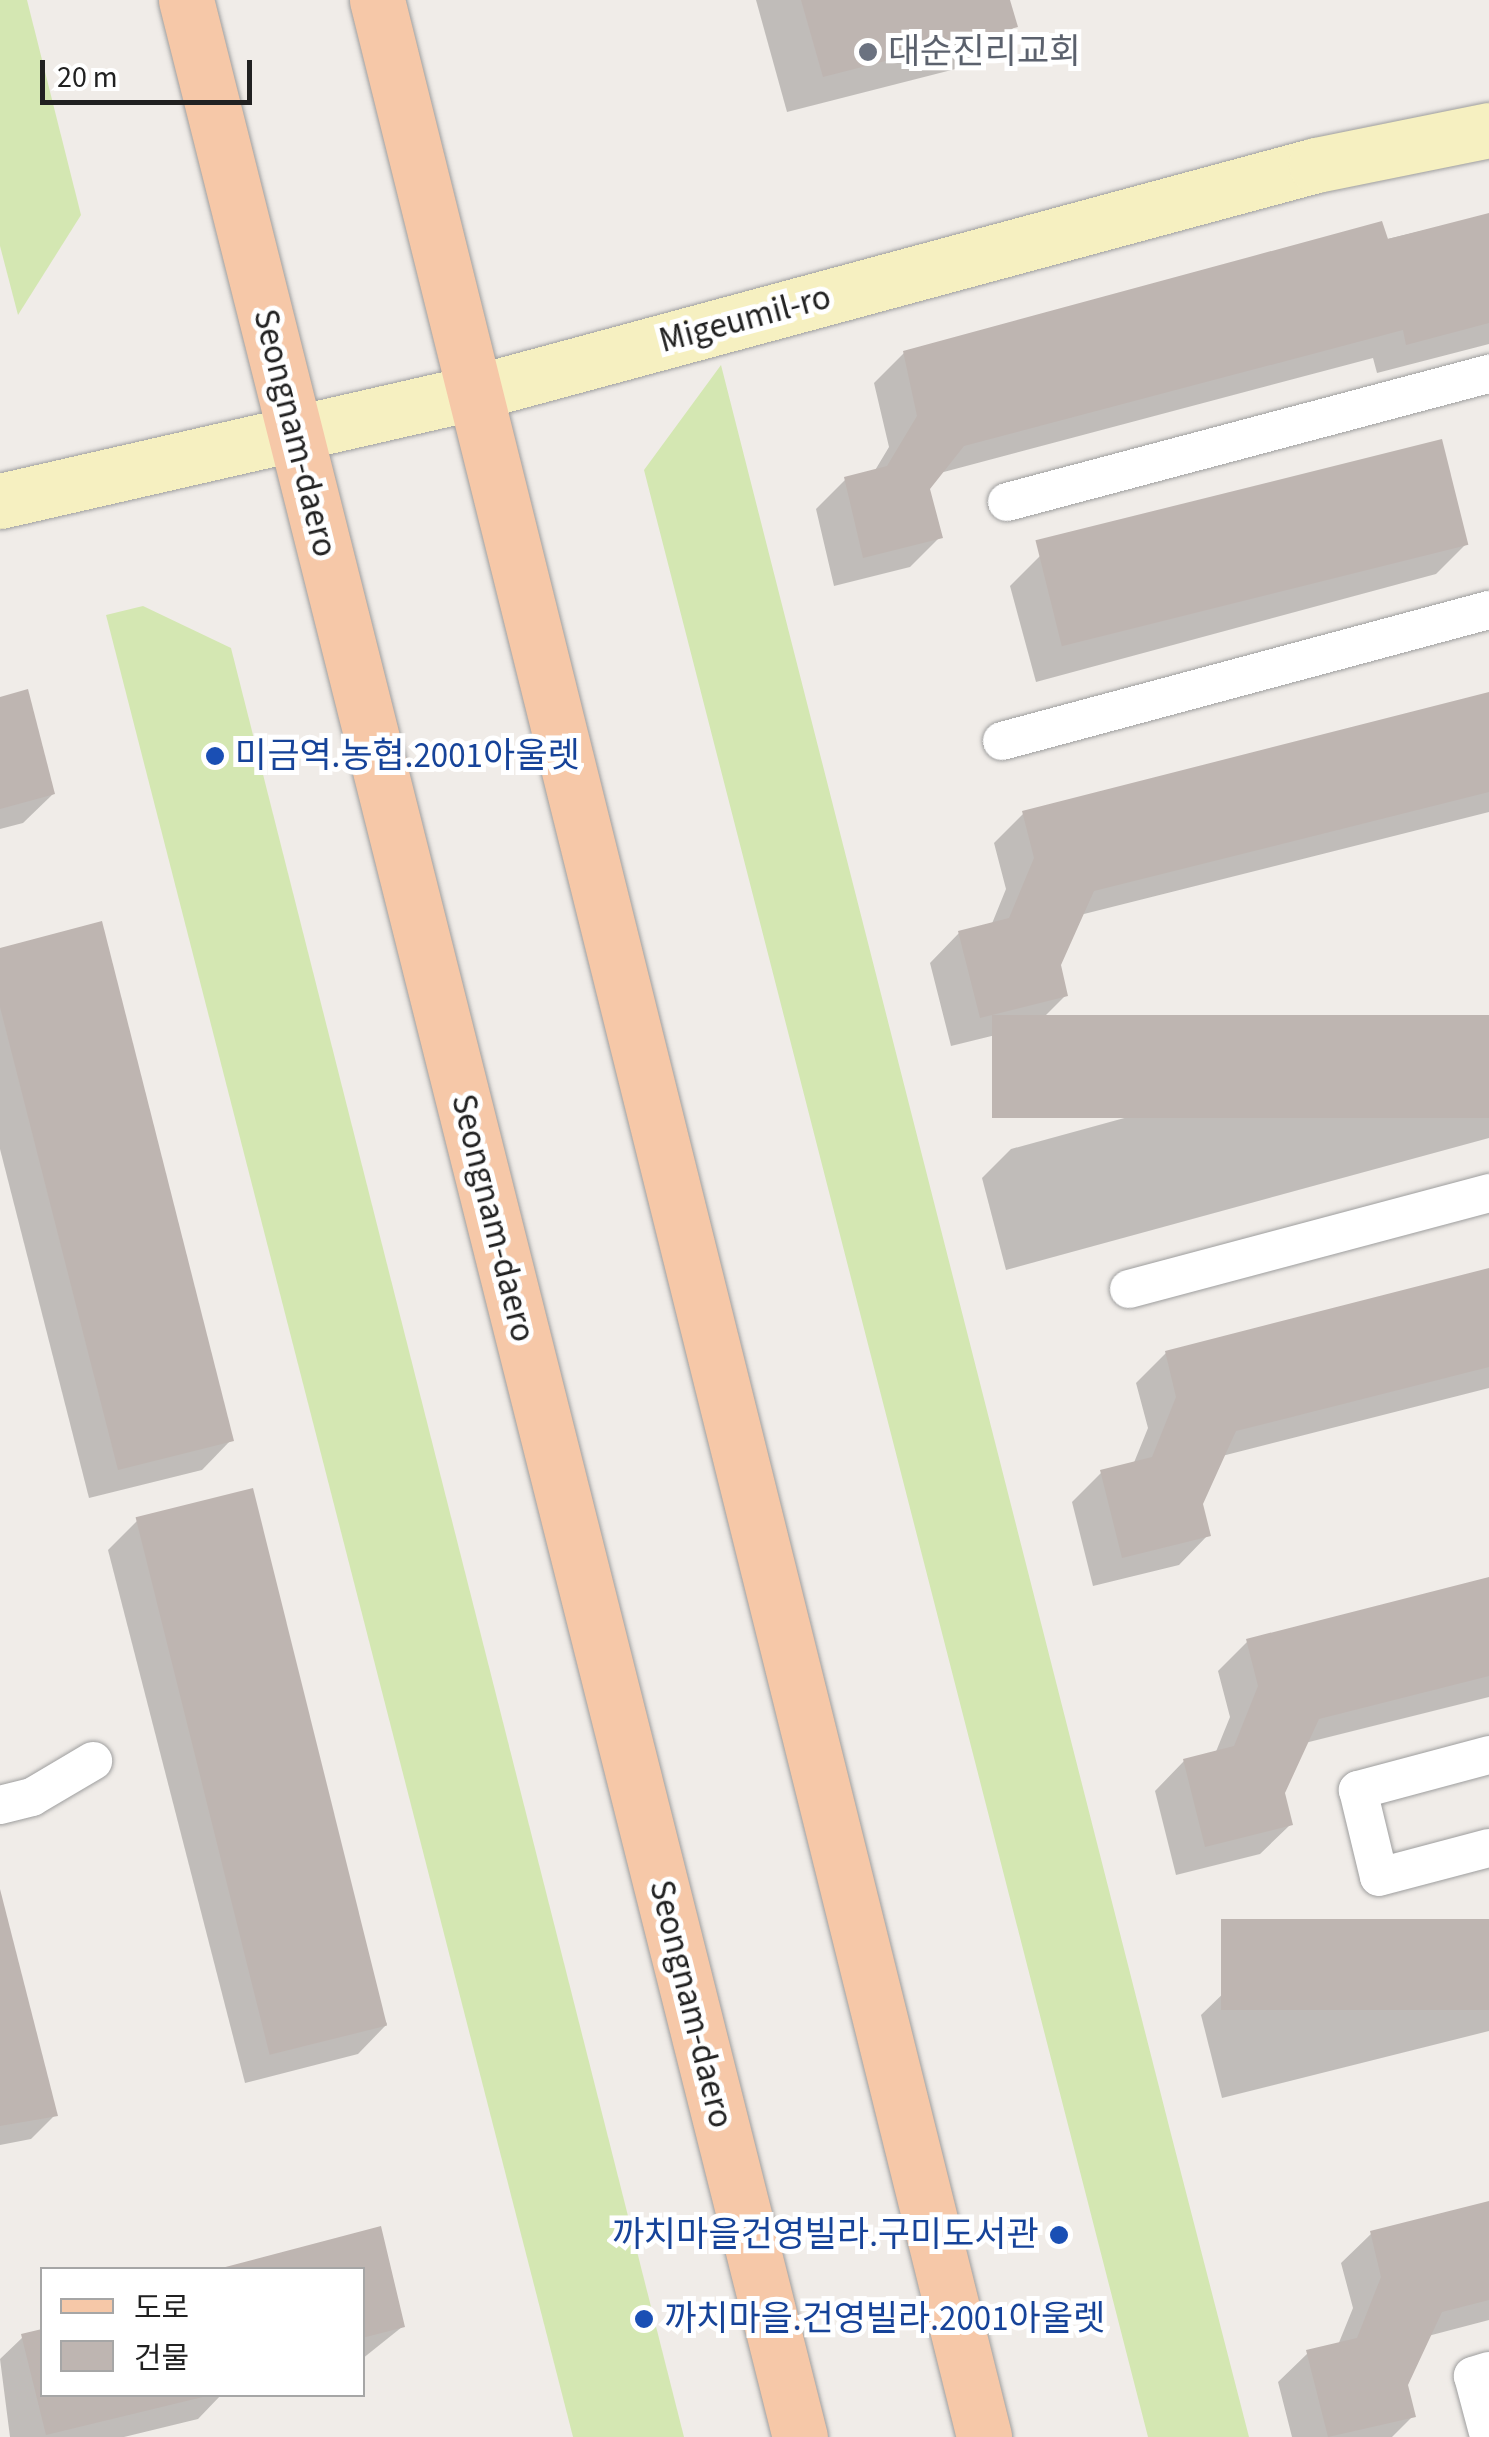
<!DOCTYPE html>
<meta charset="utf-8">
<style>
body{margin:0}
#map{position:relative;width:1489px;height:2437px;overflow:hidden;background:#f0ece8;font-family:"Source Sans 3","Noto Sans KR",sans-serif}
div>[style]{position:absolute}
.grass>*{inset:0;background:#d4e7b2}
.shadow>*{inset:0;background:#0003}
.building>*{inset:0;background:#beb5b1;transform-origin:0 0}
.roads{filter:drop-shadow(0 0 2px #9e9e9e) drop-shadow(0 0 2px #9e9e9e)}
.lane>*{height:38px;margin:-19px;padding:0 19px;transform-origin:19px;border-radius:19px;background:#fff}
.secondary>*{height:55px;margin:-27.5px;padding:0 27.5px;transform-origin:27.5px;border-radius:27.5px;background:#f6f0c1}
.primary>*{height:55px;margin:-27.5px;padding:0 27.5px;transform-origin:27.5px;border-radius:27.5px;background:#f6c8a8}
.dots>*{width:28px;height:28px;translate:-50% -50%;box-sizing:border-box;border:5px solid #fff;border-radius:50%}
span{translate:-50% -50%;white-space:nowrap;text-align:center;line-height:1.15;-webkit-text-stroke:10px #fff;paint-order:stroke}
.worship-label{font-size:35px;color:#5b616d}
.left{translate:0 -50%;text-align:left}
.street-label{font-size:35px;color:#212121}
.transit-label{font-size:35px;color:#164399}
.right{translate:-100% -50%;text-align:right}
.legend{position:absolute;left:40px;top:2267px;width:325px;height:130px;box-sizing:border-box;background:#fff;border:2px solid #a6a6a6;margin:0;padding:12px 18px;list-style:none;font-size:30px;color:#212121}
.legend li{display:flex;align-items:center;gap:20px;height:50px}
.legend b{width:50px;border:2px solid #a6a6a6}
.scale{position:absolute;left:40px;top:60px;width:212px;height:45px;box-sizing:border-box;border:5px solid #212121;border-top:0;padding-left:12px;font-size:30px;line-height:35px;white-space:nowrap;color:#212121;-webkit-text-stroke:8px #fff;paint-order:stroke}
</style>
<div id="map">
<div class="grass">
<i style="clip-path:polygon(0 0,27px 0,81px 215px,18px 315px,0 246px)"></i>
<i style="clip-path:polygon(721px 365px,1171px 2134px,1249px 2437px,1148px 2437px,644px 470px)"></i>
<i style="clip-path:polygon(143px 606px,231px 648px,684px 2437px,573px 2437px,106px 615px)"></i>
</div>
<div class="shadow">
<i style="clip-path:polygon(756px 0,1008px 0,1015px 26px,979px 63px,787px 112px)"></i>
<i style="clip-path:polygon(1489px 215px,1489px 344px,1377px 373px,1373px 358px,940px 473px,928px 488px,940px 537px,910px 567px,834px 586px,816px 509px,845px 480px,874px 472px,889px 447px,874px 383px,904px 353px)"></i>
<i style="clip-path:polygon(1465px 545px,1436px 574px,1036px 682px,1010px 586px,1040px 556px)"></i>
<i style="clip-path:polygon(1489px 695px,1489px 812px,1080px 915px,1058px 965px,1066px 995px,1036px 1025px,951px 1046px,930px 963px,959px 933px,991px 926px,1006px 889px,994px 843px,1024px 813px)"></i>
<i style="clip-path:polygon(0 699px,53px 794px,23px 823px,0 829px)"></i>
<i style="clip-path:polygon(0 950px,231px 1440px,202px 1470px,89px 1498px,0 1149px)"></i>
<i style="clip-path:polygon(1489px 1018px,1489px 1138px,1006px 1270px,982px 1178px,1011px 1149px)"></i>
<i style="clip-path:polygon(1489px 1271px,1489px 1388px,1222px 1456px,1200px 1504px,1208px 1535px,1179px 1565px,1093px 1586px,1072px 1502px,1102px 1472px,1133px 1465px,1148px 1428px,1136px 1383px,1166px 1353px)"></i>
<i style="clip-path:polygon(137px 1521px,387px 2024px,358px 2054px,245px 2083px,108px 1550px)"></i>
<i style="clip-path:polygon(1489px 1580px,1489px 1697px,1305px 1743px,1282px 1793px,1290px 1825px,1260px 1854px,1176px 1875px,1155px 1791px,1184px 1761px,1215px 1754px,1230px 1717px,1218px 1671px,1248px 1641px)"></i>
<i style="clip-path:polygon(0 1893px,55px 2115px,31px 2139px,0 2145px)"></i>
<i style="clip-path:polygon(1489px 1921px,1489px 2031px,1222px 2098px,1201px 2015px,1231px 1986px)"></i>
<i style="clip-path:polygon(1489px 2204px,1489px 2320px,1428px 2336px,1405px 2384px,1413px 2416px,1392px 2437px,1292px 2437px,1278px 2382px,1308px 2353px,1338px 2345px,1353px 2308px,1341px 2263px,1371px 2234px)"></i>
<i style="clip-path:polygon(379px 2229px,402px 2327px,362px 2359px,362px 2270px)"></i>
<i style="clip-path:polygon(42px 2332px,42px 2394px,222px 2394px,198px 2419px,124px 2437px,10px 2437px,0 2359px,23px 2337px)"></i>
</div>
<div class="building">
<i style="clip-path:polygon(801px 0,1010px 0,1018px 27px,823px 77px)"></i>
<i style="clip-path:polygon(1489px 213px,1489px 323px,1406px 345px,1403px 330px,964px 446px,930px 489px,943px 538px,863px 558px,844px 477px,887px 466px,917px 416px,903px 351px,1382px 221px,1388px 239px)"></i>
<i style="left:1442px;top:439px;width:109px;height:419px;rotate:76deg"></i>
<i style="clip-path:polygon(28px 689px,55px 794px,0 809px,0 697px)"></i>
<i style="clip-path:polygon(1489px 692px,1489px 792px,1094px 891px,1061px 965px,1068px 996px,980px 1018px,958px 931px,1009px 918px,1034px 858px,1022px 811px)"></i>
<i style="clip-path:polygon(102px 921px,234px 1441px,118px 1470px,0 1007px,0 948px)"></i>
<i style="left:1489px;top:1015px;width:103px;height:497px;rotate:90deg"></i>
<i style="clip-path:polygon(1489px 1268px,1489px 1367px,1236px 1431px,1203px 1504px,1211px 1536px,1122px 1558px,1100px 1470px,1152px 1457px,1176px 1397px,1165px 1351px)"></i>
<i style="left:253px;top:1488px;width:554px;height:121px;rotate:76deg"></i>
<i style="clip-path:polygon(1489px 1577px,1489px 1676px,1319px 1719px,1285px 1793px,1293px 1825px,1205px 1847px,1183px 1759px,1234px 1746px,1258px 1686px,1246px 1639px)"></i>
<i style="clip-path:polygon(0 1889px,58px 2116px,0 2126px)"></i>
<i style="left:1489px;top:1919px;width:91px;height:268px;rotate:90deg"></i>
<i style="clip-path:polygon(1489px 2201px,1489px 2300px,1442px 2312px,1408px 2385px,1416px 2417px,1328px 2437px,1306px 2350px,1357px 2338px,1381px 2277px,1370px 2231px)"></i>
<i style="clip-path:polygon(381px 2226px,405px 2327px,362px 2338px,362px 2270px,214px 2270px)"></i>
<i style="clip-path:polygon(42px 2329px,42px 2394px,207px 2396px,46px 2435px,21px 2334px)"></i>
</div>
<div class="roads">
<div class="lane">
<i style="left:1007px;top:502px;width:499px;rotate:-14.9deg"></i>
<i style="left:1002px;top:741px;width:504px;rotate:-15.06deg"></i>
<i style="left:1129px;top:1289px;width:373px;rotate:-14.9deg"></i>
<i style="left:1489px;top:1755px;width:136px;rotate:165deg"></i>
<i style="left:1358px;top:1790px;width:89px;rotate:76.4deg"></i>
<i style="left:1379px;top:1877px;width:114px;rotate:-14.8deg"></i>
<i style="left:0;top:1805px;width:33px;rotate:-14deg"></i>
<i style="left:32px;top:1797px;width:71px;rotate:-30.5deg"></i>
<i style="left:1489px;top:2371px;width:17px;rotate:163deg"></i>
<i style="left:1473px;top:2376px;width:62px;rotate:75.1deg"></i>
</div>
<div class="secondary">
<i style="left:0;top:501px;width:485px;rotate:-12.9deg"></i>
<i style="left:473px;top:393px;width:873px;rotate:-15.13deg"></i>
<i style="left:1316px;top:165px;width:177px;rotate:-11.4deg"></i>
</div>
<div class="primary">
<i style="left:186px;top:0;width:2513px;rotate:75.86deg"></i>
<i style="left:377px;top:0;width:2511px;rotate:76.01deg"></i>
</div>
</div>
<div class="dots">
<i style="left:868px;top:52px;background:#6b7280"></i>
<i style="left:215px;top:756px;background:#1a4fb4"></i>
<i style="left:1059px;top:2235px;background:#1a4fb4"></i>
<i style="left:644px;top:2319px;background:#1a4fb4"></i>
</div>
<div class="worship-label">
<span class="left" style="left:888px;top:52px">대순진리교회</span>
</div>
<div class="street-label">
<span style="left:745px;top:319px;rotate:-15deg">Migeumil-ro</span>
<span style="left:295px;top:433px;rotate:76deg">Seongnam-daero</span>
<span style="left:493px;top:1218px;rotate:76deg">Seongnam-daero</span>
<span style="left:691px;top:2004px;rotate:76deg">Seongnam-daero</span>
</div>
<div class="transit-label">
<span class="left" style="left:235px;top:756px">미금역.농협.2001아울렛</span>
<span class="right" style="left:1039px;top:2235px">까치마을건영빌라.구미도서관</span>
<span class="left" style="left:664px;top:2319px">까치마을.건영빌라.2001아울렛</span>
</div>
<ul class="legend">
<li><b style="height:12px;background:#f6c8a8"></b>도로</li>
<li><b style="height:28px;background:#beb5b1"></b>건물</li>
</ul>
<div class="scale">20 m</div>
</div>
